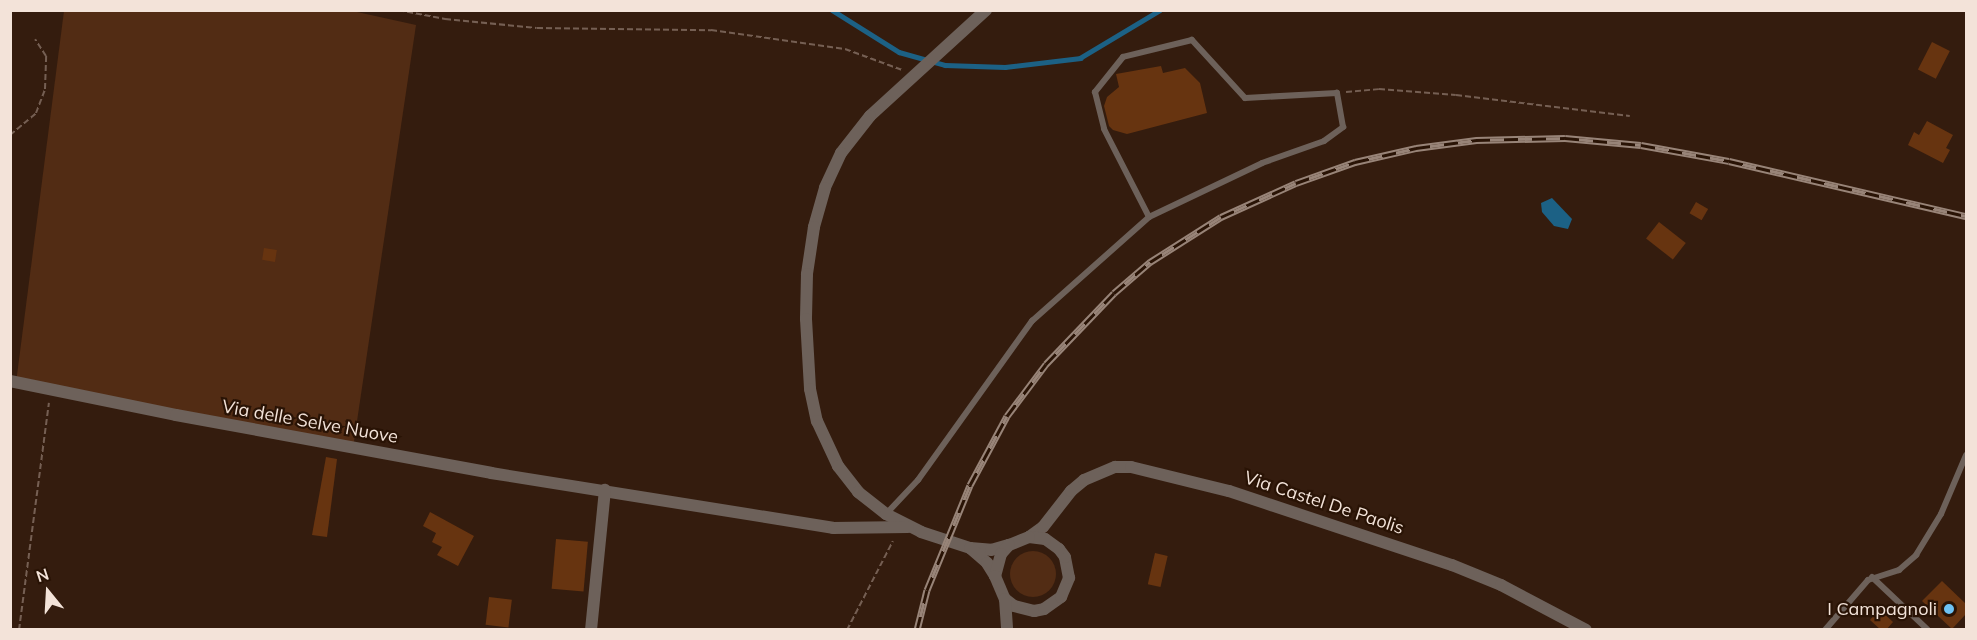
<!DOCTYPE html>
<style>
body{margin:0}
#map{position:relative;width:1977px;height:640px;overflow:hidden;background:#341c0e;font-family:Mulish,sans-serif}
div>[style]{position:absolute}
.green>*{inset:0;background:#522c14}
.round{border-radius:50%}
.water>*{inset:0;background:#1c6185}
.stream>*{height:4.5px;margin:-2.25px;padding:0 2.25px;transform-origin:2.25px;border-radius:2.25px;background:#1c6185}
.building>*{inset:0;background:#673410;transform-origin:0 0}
.path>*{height:2px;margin-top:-1px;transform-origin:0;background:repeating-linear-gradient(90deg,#755f53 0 6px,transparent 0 9px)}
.service>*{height:6px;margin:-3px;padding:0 3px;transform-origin:3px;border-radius:3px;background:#6d615a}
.minor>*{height:12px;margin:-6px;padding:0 6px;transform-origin:6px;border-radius:6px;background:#6d615a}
.rail>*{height:7px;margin-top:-3.5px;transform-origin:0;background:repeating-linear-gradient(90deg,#291305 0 14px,#988478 0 28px);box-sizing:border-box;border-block:2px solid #988478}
.dots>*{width:16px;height:16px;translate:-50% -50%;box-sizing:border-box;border:3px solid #291305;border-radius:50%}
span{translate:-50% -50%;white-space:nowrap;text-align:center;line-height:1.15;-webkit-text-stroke:4.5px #291305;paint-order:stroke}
.street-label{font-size:18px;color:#f3e3d9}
.poi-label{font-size:18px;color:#f3e3d9}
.right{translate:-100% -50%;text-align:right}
.frame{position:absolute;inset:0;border:12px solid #f3e3d9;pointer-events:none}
.north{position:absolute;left:18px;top:562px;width:60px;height:60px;-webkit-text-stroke:4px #291305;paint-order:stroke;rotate:342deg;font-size:16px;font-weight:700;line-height:24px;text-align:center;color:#f3e3d9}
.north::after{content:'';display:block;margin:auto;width:21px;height:27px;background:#f3e3d9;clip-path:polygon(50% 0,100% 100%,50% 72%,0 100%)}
</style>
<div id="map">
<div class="green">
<i style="clip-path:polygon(348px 10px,416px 25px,353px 448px,16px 383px,64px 11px)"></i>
<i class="round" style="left:1010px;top:551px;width:46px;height:46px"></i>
</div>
<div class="water">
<i style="clip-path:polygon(1552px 198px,1572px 219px,1568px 229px,1554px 226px,1542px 212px,1541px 203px)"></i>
</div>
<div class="stream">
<i style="left:832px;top:10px;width:79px;rotate:32.1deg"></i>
<i style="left:899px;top:52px;width:48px;rotate:15.8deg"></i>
<i style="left:945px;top:65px;width:60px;rotate:1.9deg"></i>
<i style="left:1005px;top:67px;width:76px;rotate:-6.8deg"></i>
<i style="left:1080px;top:58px;width:93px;rotate:-31deg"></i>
</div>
<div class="building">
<i style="left:1932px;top:42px;width:20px;height:31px;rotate:27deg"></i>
<i style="clip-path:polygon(1161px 66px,1163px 73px,1185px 68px,1200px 83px,1207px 113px,1127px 134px,1113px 130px,1109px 126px,1104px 106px,1107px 97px,1119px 87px,1116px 74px)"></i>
<i style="clip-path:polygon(1927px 121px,1953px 135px,1946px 148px,1950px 150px,1943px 163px,1908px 145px,1914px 132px,1919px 135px)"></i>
<i style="left:1696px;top:202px;width:14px;height:13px;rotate:30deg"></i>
<i style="left:1659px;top:222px;width:34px;height:21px;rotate:38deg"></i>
<i style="left:264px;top:248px;width:13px;height:12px;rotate:9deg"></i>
<i style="clip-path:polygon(326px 457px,337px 459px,327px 537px,312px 535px)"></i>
<i style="clip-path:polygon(430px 512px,474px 536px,458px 566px,437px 555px,442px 547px,432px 542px,436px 533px,423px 526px)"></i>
<i style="left:556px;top:539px;width:32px;height:50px;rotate:5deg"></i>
<i style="left:1155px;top:553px;width:13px;height:32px;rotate:13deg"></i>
<i style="clip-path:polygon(1942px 581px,1966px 604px,1966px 614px,1952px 629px,1922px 601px)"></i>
<i style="left:489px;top:597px;width:23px;height:28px;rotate:7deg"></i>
<i style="clip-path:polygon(1879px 609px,1893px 622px,1886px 630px,1881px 630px,1870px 620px)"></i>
</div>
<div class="path">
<i style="left:398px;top:10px;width:48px;rotate:10.8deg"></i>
<i style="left:445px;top:19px;width:92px;rotate:5.6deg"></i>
<i style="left:537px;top:28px;width:174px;rotate:0.7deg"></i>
<i style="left:711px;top:30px;width:135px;rotate:8.1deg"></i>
<i style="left:845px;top:49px;width:61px;rotate:20.2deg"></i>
<i style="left:1346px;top:92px;width:33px;rotate:-5deg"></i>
<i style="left:1379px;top:89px;width:77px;rotate:4.5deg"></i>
<i style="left:1456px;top:95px;width:175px;rotate:6.9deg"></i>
<i style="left:10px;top:135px;width:34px;rotate:-40deg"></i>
<i style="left:36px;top:113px;width:26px;rotate:-69deg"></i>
<i style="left:45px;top:89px;width:33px;rotate:-88deg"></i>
<i style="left:46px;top:56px;width:20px;rotate:-123deg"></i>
<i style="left:19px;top:630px;width:229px;rotate:-82.5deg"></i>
<i style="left:847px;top:630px;width:100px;rotate:-62.7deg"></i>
</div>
<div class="service">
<i style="left:886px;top:514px;width:47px;rotate:-46.7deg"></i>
<i style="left:918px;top:480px;width:196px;rotate:-54.4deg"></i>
<i style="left:1032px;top:321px;width:157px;rotate:-41.6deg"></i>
<i style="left:1149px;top:217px;width:125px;rotate:-25.5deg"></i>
<i style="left:1262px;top:163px;width:66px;rotate:-19.5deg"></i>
<i style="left:1324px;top:141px;width:24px;rotate:-36deg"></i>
<i style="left:1343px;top:127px;width:35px;rotate:-100deg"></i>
<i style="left:1337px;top:93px;width:92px;rotate:176.9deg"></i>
<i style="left:1245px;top:98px;width:79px;rotate:-132.4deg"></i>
<i style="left:1192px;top:40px;width:71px;rotate:166.2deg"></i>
<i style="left:1123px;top:57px;width:45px;rotate:128.7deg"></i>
<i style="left:1095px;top:92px;width:38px;rotate:76deg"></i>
<i style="left:1104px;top:129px;width:99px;rotate:62.9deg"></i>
<i style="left:1872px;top:577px;width:77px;rotate:43.4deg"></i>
<i style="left:1825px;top:630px;width:66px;rotate:-49.3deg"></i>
<i style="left:1868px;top:580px;width:33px;rotate:-18deg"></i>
<i style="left:1899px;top:570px;width:23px;rotate:-41deg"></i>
<i style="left:1916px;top:555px;width:48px;rotate:-58.6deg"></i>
<i style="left:1941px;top:514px;width:64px;rotate:-67deg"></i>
</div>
<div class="minor">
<i style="left:986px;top:10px;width:157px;rotate:137.6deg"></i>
<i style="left:870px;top:116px;width:47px;rotate:128.1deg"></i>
<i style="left:841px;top:153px;width:38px;rotate:115deg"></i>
<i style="left:825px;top:188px;width:41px;rotate:105.8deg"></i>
<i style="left:814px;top:227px;width:48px;rotate:98.5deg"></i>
<i style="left:807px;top:274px;width:45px;rotate:91.3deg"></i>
<i style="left:806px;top:319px;width:70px;rotate:86.7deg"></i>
<i style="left:810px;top:389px;width:33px;rotate:78deg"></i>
<i style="left:817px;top:421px;width:50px;rotate:65deg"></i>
<i style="left:838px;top:466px;width:33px;rotate:52deg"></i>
<i style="left:858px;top:492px;width:36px;rotate:38deg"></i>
<i style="left:886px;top:514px;width:39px;rotate:27deg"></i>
<i style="left:921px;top:532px;width:52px;rotate:18.1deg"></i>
<i style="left:970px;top:548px;width:21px;rotate:5deg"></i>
<i style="left:991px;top:550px;width:19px;rotate:-16deg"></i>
<i style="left:10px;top:381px;width:169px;rotate:11.6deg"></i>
<i style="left:176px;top:415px;width:320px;rotate:10.4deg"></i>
<i style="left:491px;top:473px;width:346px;rotate:9.1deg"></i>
<i style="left:833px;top:528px;width:75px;rotate:-0.8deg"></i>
<i style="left:1029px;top:537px;width:17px;rotate:-36deg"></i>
<i style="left:1043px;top:527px;width:46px;rotate:-52.1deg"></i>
<i style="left:1071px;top:491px;width:17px;rotate:-40deg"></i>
<i style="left:1084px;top:480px;width:34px;rotate:-23deg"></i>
<i style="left:1115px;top:467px;width:16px"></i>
<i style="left:1131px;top:467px;width:101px;rotate:13.8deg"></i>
<i style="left:1229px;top:491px;width:235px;rotate:18.4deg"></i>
<i style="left:1452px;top:565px;width:53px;rotate:22.2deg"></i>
<i style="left:1501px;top:585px;width:96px;rotate:27.9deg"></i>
<i style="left:970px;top:548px;width:23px;rotate:41deg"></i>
<i style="left:987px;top:563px;width:15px;rotate:58deg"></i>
<i style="left:1005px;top:599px;width:11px;rotate:38deg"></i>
<i style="left:1014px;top:606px;width:21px;rotate:14deg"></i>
<i style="left:1034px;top:611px;width:10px;rotate:-11deg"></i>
<i style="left:1044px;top:609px;width:21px;rotate:-35deg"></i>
<i style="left:1061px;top:597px;width:21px;rotate:-67deg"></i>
<i style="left:1069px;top:578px;width:21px;rotate:-101deg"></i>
<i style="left:1065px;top:557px;width:10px;rotate:-127deg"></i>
<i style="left:1059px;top:549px;width:17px;rotate:-144deg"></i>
<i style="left:1045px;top:539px;width:16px;rotate:-173deg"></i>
<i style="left:1029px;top:537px;width:22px;rotate:158deg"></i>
<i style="left:1009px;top:545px;width:12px;rotate:132deg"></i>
<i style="left:1001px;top:554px;width:23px;rotate:105deg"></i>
<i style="left:995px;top:576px;width:25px;rotate:67deg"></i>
<i style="left:1005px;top:599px;width:31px;rotate:86deg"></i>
<i style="left:591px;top:630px;width:141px;rotate:-84.3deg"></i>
</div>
<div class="rail">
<i style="left:917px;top:630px;width:41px;rotate:-76deg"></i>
<i style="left:927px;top:590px;width:113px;rotate:-67.7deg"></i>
<i style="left:970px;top:485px;width:78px;rotate:-61.8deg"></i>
<i style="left:1007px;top:416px;width:65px;rotate:-53.1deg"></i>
<i style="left:1046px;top:364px;width:98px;rotate:-46.2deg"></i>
<i style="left:1114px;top:293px;width:48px;rotate:-40.7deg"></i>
<i style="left:1150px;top:262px;width:84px;rotate:-32.4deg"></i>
<i style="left:1221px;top:217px;width:82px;rotate:-24.4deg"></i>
<i style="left:1296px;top:183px;width:63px;rotate:-19.6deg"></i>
<i style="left:1355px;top:162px;width:63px;rotate:-12.9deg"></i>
<i style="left:1416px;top:148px;width:61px;rotate:-7.6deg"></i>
<i style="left:1476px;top:140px;width:89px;rotate:-1.3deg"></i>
<i style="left:1565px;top:138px;width:76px;rotate:5.3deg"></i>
<i style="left:1641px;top:145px;width:89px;rotate:10.3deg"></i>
<i style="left:1729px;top:161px;width:243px;rotate:13.1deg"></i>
</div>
<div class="dots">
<i style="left:1949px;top:609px;background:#6ec2f3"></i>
</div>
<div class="street-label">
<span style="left:310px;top:422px;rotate:10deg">Via delle Selve Nuove</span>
<span style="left:1324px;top:503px;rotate:18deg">Via Castel De Paolis</span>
</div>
<div class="poi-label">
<span class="right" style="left:1937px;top:609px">I Campagnoli</span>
</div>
<div class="frame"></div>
<div class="north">N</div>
</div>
